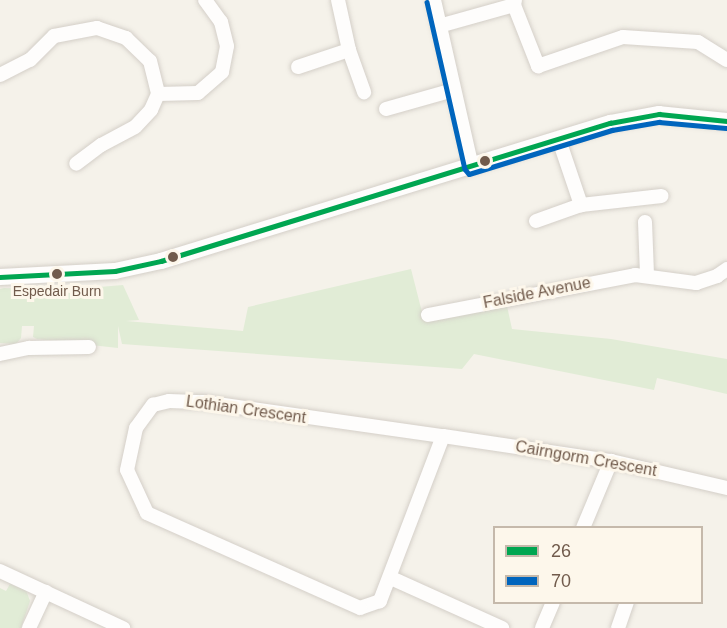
<!DOCTYPE html>
<style>
body{margin:0}
#map{position:relative;width:727px;height:628px;overflow:hidden;background:#f5f2ea;font-family:Arial,sans-serif}
div>[style]{position:absolute}
.green>*{inset:0;background:#e1ecd6}
.roads{filter:drop-shadow(0 0 2px #d4cfc8) drop-shadow(0 0 2px #d4cfc8)}
.minor>*{height:14px;margin:-7px;padding:0 7px;transform-origin:7px;border-radius:7px;background:#fefdfc}
.tertiary>*{height:16px;margin:-8px;padding:0 8px;transform-origin:8px;border-radius:8px;background:#fefdfc}
.bus-1>*{height:4.5px;margin:-2.25px;padding:0 2.25px;transform-origin:2.25px;border-radius:2.25px;background:#00a651}
.bus-2>*{height:4.5px;margin:-2.25px;padding:0 2.25px;transform-origin:2.25px;border-radius:2.25px;background:#0065bd}
.dots>*{width:16px;height:16px;translate:-50% -50%;box-sizing:border-box;border:3px solid #fdf7eb;border-radius:50%}
span{translate:-50% -50%;white-space:nowrap;text-align:center;line-height:1.15;-webkit-text-stroke:6px #fdf7eb;paint-order:stroke}
.bus-label{font-size:14px;color:#715b4c}
.street-label{font-size:16px;color:#715b4c}
.legend{position:absolute;left:493px;top:526px;width:210px;height:78px;box-sizing:border-box;background:#fdf7eb;border:2px solid #c5b9ab;margin:0;padding:8px 10px;list-style:none;font-size:18px;color:#715b4c}
.legend li{display:flex;align-items:center;gap:12px;height:30px}
.legend b{width:30px;border:2px solid #c5b9ab}
</style>
<div id="map">
<div class="green">
<i style="clip-path:polygon(411px 269px,424px 320px,507px 306px,512px 329px,611px 339px,727px 359px,727px 394px,657px 378px,654px 390px,474px 354px,462px 369px,122px 344px,118px 326px,118px 348px,37px 339px,33px 337px,34px 326px,22px 326px,21px 338px,16px 344px,0 343px,0 289px,4px 288px,63px 290px,123px 285px,139px 320px,126px 321px,243px 331px,248px 307px)"></i>
<i style="clip-path:polygon(10px 584px,26px 590px,30px 601px,21px 628px,0 628px,0 588px,6px 591px)"></i>
</div>
<div class="roads">
<div class="minor">
<i style="left:338px;top:0;width:51px;rotate:77.6deg"></i>
<i style="left:349px;top:50px;width:45px;rotate:70.3deg"></i>
<i style="left:434px;top:0;width:171px;rotate:77.2deg"></i>
<i style="left:514px;top:5px;width:66px;rotate:68.5deg"></i>
<i style="left:538px;top:66px;width:90px;rotate:-18.8deg"></i>
<i style="left:623px;top:37px;width:75px;rotate:3.8deg"></i>
<i style="left:698px;top:42px;width:34px;rotate:32deg"></i>
<i style="left:439px;top:26px;width:78px;rotate:-15.6deg"></i>
<i style="left:514px;top:5px;width:5px;rotate:-79deg"></i>
<i style="left:298px;top:67px;width:54px;rotate:-18.4deg"></i>
<i style="left:0;top:75px;width:34px;rotate:-27deg"></i>
<i style="left:30px;top:60px;width:34px;rotate:-45deg"></i>
<i style="left:54px;top:36px;width:44px;rotate:-10.5deg"></i>
<i style="left:97px;top:28px;width:31px;rotate:19deg"></i>
<i style="left:126px;top:38px;width:33px;rotate:44deg"></i>
<i style="left:150px;top:61px;width:34px;rotate:76deg"></i>
<i style="left:158px;top:94px;width:17px;rotate:114deg"></i>
<i style="left:151px;top:110px;width:23px;rotate:133deg"></i>
<i style="left:135px;top:127px;width:38px;rotate:152deg"></i>
<i style="left:101px;top:145px;width:31px;rotate:143deg"></i>
<i style="left:158px;top:94px;width:40px;rotate:-1.4deg"></i>
<i style="left:198px;top:93px;width:32px;rotate:-41deg"></i>
<i style="left:222px;top:72px;width:26px;rotate:-79deg"></i>
<i style="left:227px;top:46px;width:25px;rotate:-104deg"></i>
<i style="left:221px;top:22px;width:27px;rotate:-126deg"></i>
<i style="left:386px;top:109px;width:70px;rotate:-15.8deg"></i>
<i style="left:559px;top:140px;width:69px;rotate:71.3deg"></i>
<i style="left:536px;top:221px;width:48px;rotate:-19.6deg"></i>
<i style="left:581px;top:205px;width:81px;rotate:-6.4deg"></i>
<i style="left:645px;top:222px;width:52px;rotate:87.8deg"></i>
<i style="left:428px;top:315px;width:211px;rotate:-10.9deg"></i>
<i style="left:635px;top:275px;width:62px;rotate:7.5deg"></i>
<i style="left:696px;top:283px;width:22px;rotate:-18deg"></i>
<i style="left:717px;top:276px;width:12px;rotate:-35deg"></i>
<i style="left:0;top:354px;width:30px;rotate:-12deg"></i>
<i style="left:29px;top:348px;width:60px;rotate:-1deg"></i>
<i style="left:169px;top:401px;width:34px;rotate:2deg"></i>
<i style="left:203px;top:402px;width:242px;rotate:8.1deg"></i>
<i style="left:443px;top:436px;width:177px;rotate:110.9deg"></i>
<i style="left:380px;top:601px;width:21px;rotate:161deg"></i>
<i style="left:360px;top:608px;width:233px;rotate:-156deg"></i>
<i style="left:147px;top:513px;width:47px;rotate:-114.9deg"></i>
<i style="left:127px;top:470px;width:43px;rotate:-77.9deg"></i>
<i style="left:136px;top:428px;width:29px;rotate:-54deg"></i>
<i style="left:153px;top:405px;width:16px;rotate:-14deg"></i>
<i style="left:443px;top:436px;width:170px;rotate:8.5deg"></i>
<i style="left:611px;top:461px;width:119px;rotate:13.1deg"></i>
<i style="left:583px;top:528px;width:73px;rotate:-67.3deg"></i>
<i style="left:0;top:571px;width:136px;rotate:24.9deg"></i>
<i style="left:391px;top:578px;width:122px;rotate:24.2deg"></i>
<i style="left:29px;top:628px;width:40px;rotate:-65deg"></i>
<i style="left:542px;top:628px;width:28px;rotate:-67deg"></i>
<i style="left:618px;top:628px;width:28px;rotate:-71deg"></i>
</div>
<div class="tertiary">
<i style="left:0;top:277px;width:115px;rotate:-3deg"></i>
<i style="left:115px;top:271px;width:47px;rotate:-12.3deg"></i>
<i style="left:161px;top:261px;width:470px;rotate:-17.1deg"></i>
<i style="left:610px;top:123px;width:50px;rotate:-10.4deg"></i>
<i style="left:659px;top:114px;width:68px;rotate:5.9deg"></i>
</div>
</div>
<div class="bus-1">
<i style="left:0;top:277px;width:115px;rotate:-3deg"></i>
<i style="left:115px;top:271px;width:47px;rotate:-12.3deg"></i>
<i style="left:161px;top:261px;width:470px;rotate:-17.1deg"></i>
<i style="left:610px;top:123px;width:50px;rotate:-10.4deg"></i>
<i style="left:659px;top:114px;width:68px;rotate:5.9deg"></i>
</div>
<div class="bus-2">
<i style="left:427px;top:2px;width:171px;rotate:77.2deg"></i>
<i style="left:465px;top:169px;width:6px;rotate:51deg"></i>
<i style="left:469px;top:174px;width:150px;rotate:-17.1deg"></i>
<i style="left:612px;top:130px;width:48px;rotate:-9.7deg"></i>
<i style="left:659px;top:122px;width:67px;rotate:5.1deg"></i>
</div>
<div class="dots">
<i style="left:485px;top:161px;background:#715b4c"></i>
<i style="left:173px;top:257px;background:#715b4c"></i>
<i style="left:57px;top:274px;background:#715b4c"></i>
</div>
<div class="bus-label">
<span style="left:57px;top:291px">Espedair Burn</span>
</div>
<div class="street-label">
<span style="left:537px;top:293px;rotate:-11deg">Falside Avenue</span>
<span style="left:246px;top:410px;rotate:8deg">Lothian Crescent</span>
<span style="left:586px;top:459px;rotate:10deg">Cairngorm Crescent</span>
</div>
<ul class="legend">
<li><b style="height:8px;background:#00a651"></b>26</li>
<li><b style="height:8px;background:#0065bd"></b>70</li>
</ul>
</div>
